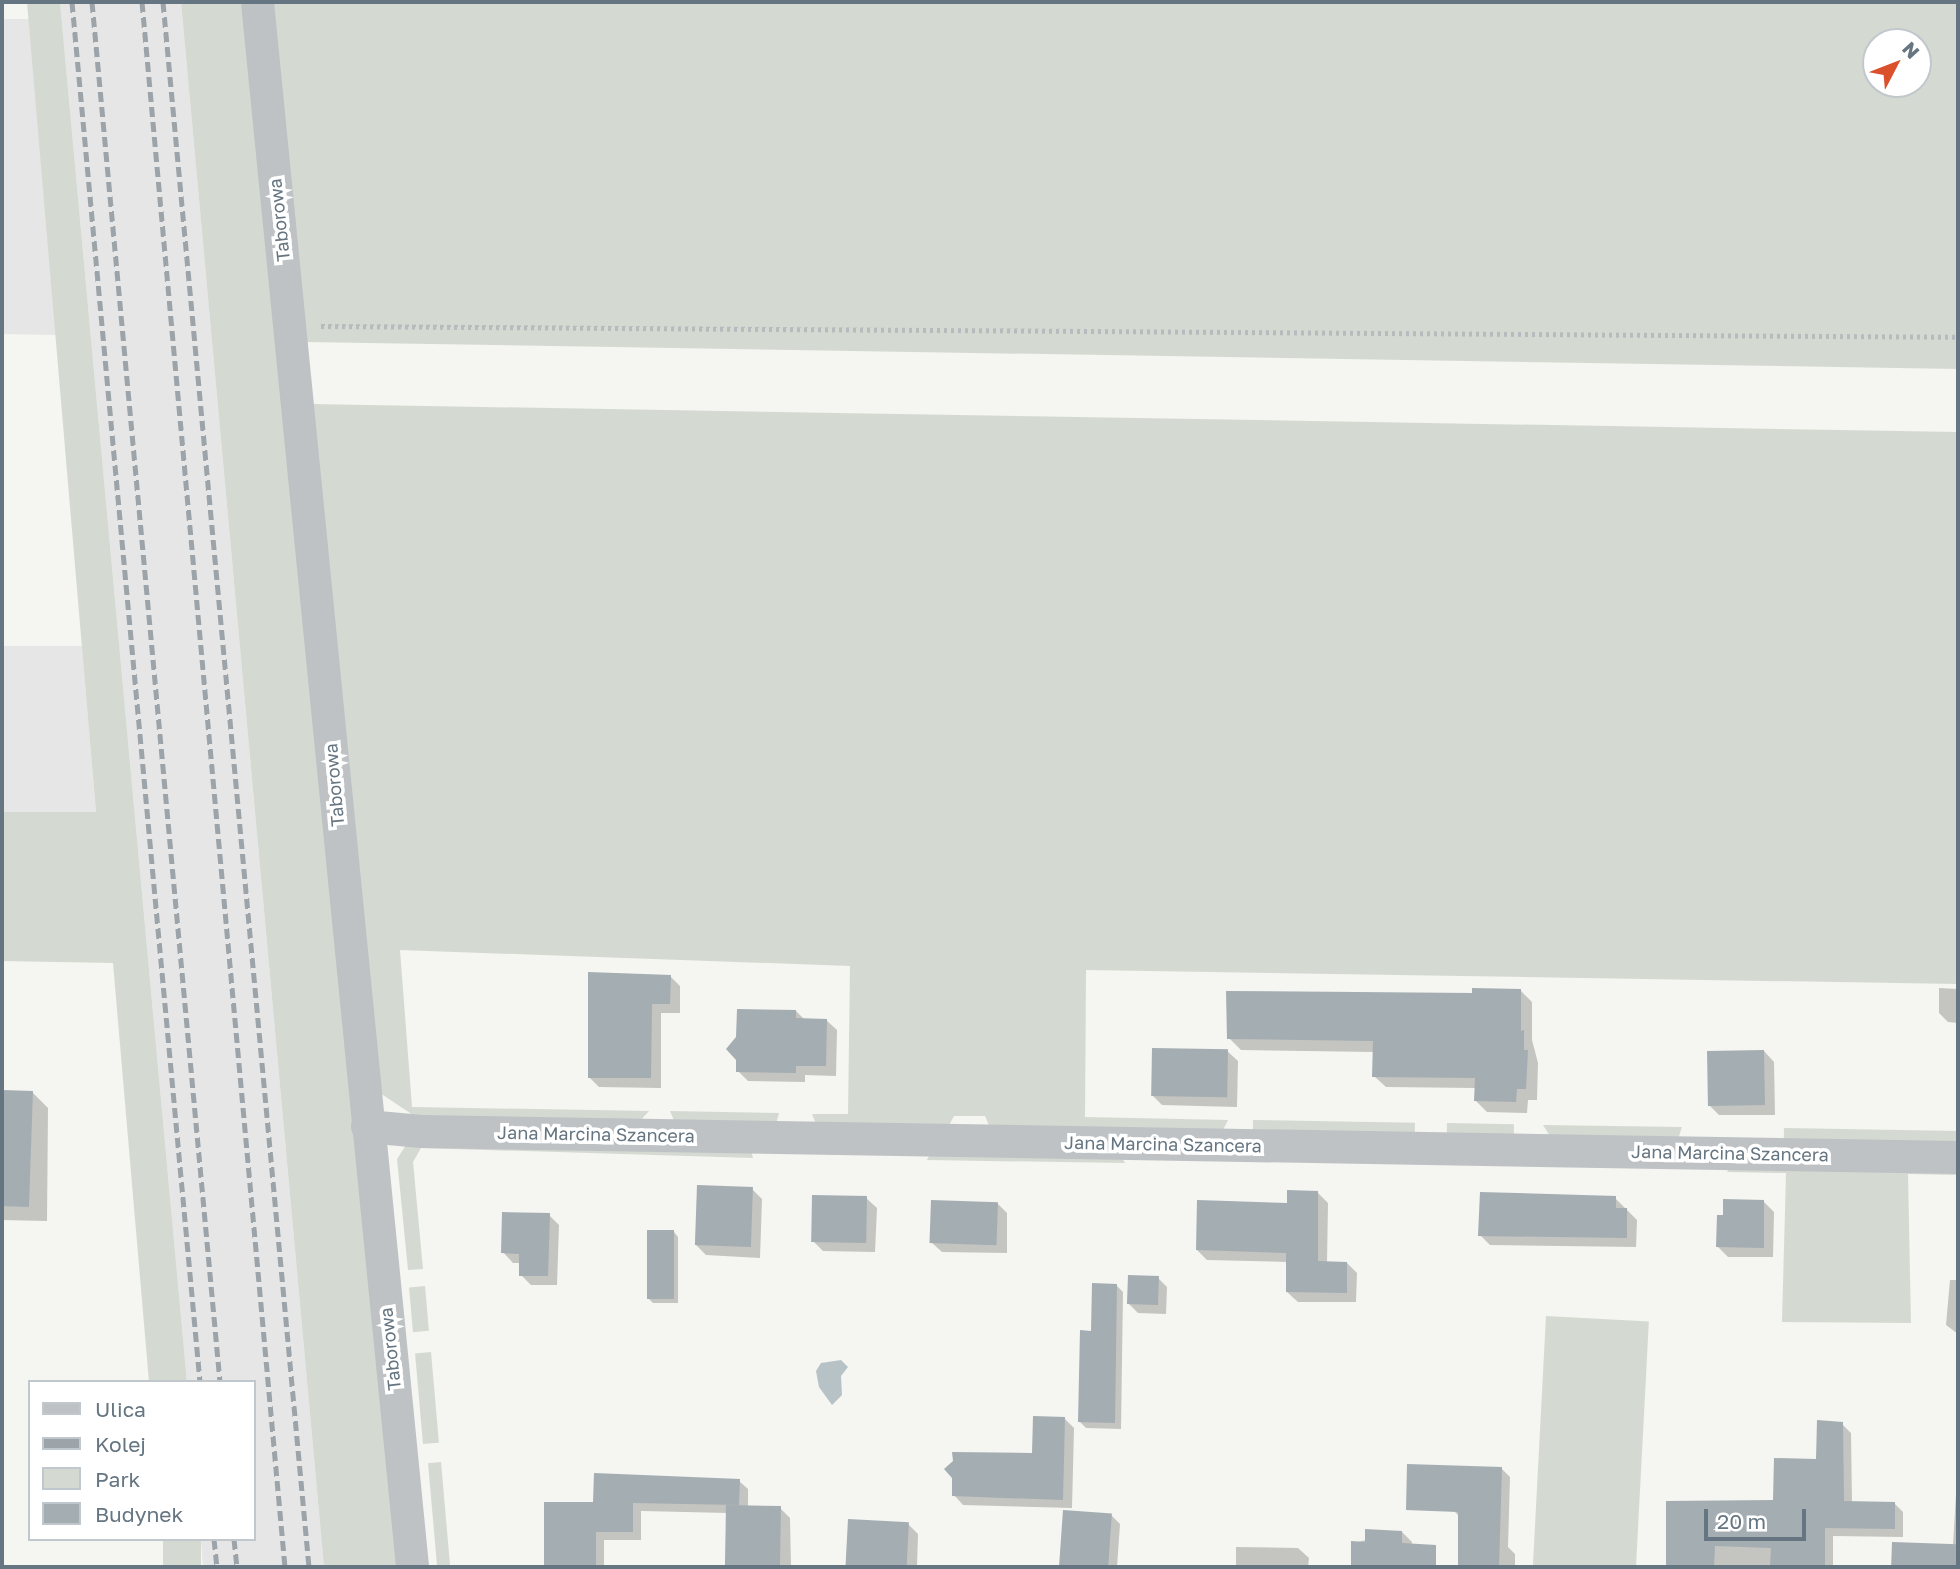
<!DOCTYPE html>
<style>
body{margin:0}
#map{position:relative;width:1960px;height:1569px;overflow:hidden;background:#f5f5f1;font-family:"Golos Text",sans-serif}
div>[style]{position:absolute}
.built>*{inset:0;background:#e5e6e5}
.green>*{inset:0;background:#d4dad1;transform-origin:0 0}
.water>*{inset:0;background:#b7c2c6}
.shadow>*{inset:0;background:#0003}
.building>*{inset:0;background:#a4adb2;transform-origin:0 0}
.path>*{height:4.5px;margin-top:-2.25px;transform-origin:0;background:repeating-linear-gradient(90deg,#b8bbbd 0 3.5px,transparent 0 7px)}
.minor>*{height:33px;margin:-16.5px;padding:0 16.5px;transform-origin:16.5px;border-radius:16.5px;background:#bec2c5}
.rail>*{height:5px;margin-top:-2.5px;transform-origin:0;background:repeating-linear-gradient(90deg,#9da4a9 0 10px,transparent 0 15px)}
span{translate:-50% -50%;white-space:nowrap;text-align:center;line-height:1.15;-webkit-text-stroke:7px #fff;paint-order:stroke}
.street-label{font-size:18px;color:#657581}
.frame{position:absolute;inset:0;border:4px solid #657581;pointer-events:none}
.legend{position:absolute;left:28px;top:1380px;width:228px;height:161px;box-sizing:border-box;background:#fff;border:2px solid #c1c8cd;margin:0;padding:9px 12px;list-style:none;font-size:21px;color:#657581}
.legend li{display:flex;align-items:center;gap:14px;height:35px}
.legend b{width:35px;border:2px solid #c1c8cd}
.north{position:absolute;left:1862px;top:28px;width:70px;height:70px;box-sizing:border-box;background:#fff;border:2px solid #c1c8cd;border-radius:50%;rotate:48deg;font-size:19px;font-weight:700;line-height:28px;text-align:center;color:#657581}
.north::after{content:'';display:block;margin:auto;width:24px;height:32px;background:#da512c;clip-path:polygon(50% 0,100% 100%,50% 72%,0 100%)}
.scale{position:absolute;left:1704px;top:1509px;width:102px;height:32px;box-sizing:border-box;border:4px solid #657581;border-top:0;padding-left:9px;font-size:21px;line-height:24px;white-space:nowrap;color:#657581;-webkit-text-stroke:5px #fff;paint-order:stroke}
</style>
<div id="map">
<div class="built">
<i style="clip-path:polygon(60px 2px,181px 2px,324px 1567px,203px 1567px,201px 1539px,254px 1539px,254px 1382px,187px 1382px)"></i>
<i style="clip-path:polygon(2px 19px,29px 19px,56px 335px,2px 334px)"></i>
<i style="clip-path:polygon(2px 646px,82px 646px,96px 813px,2px 812px)"></i>
</div>
<div class="green">
<i style="clip-path:polygon(27px 2px,60px 2px,187px 1382px,149px 1382px,113px 963px,2px 961px,2px 812px,96px 812px)"></i>
<i style="clip-path:polygon(181px 2px,246px 2px,401px 1567px,324px 1567px)"></i>
<i style="clip-path:polygon(evenodd,267px 2px,1958px 2px,1958px 369px,305px 342px,267px 2px,1876px 42px,1918px 42px,1918px 84px,1876px 84px,1876px 42px)"></i>
<i style="clip-path:polygon(311px 404px,1958px 432px,1958px 984px,1086px 970px,1085px 1117px,1228px 1120px,1222px 1132px,990px 1128px,985px 1116px,954px 1116px,948px 1127px,816px 1124px,812px 1114px,848px 1114px,850px 966px,400px 950px,412px 1107px,649px 1111px,639px 1122px,416px 1117px,380px 1093px)"></i>
<i style="clip-path:polygon(670px 1111px,779px 1113px,776px 1124px,675px 1123px)"></i>
<i style="left:1253px;top:1120px;width:162px;height:14px;rotate:1deg"></i>
<i style="left:1447px;top:1123px;width:67px;height:14px;rotate:1deg"></i>
<i style="clip-path:polygon(1543px 1125px,1682px 1127px,1678px 1139px,1550px 1136px)"></i>
<i style="left:1784px;top:1128px;width:174px;height:13px;rotate:1deg"></i>
<i style="clip-path:polygon(406px 1145px,750px 1147px,753px 1158px,421px 1148px,413px 1162px,423px 1269px,408px 1270px,397px 1159px)"></i>
<i style="clip-path:polygon(932px 1150px,1120px 1154px,1125px 1163px,927px 1160px)"></i>
<i style="clip-path:polygon(1732px 1163px,1958px 1167px,1958px 1175px,1908px 1174px,1911px 1323px,1782px 1322px,1786px 1173px,1727px 1172px)"></i>
<i style="left:425px;top:1286px;width:45px;height:16px;rotate:85deg"></i>
<i style="left:1546px;top:1316px;width:103px;height:251px;rotate:3deg"></i>
<i style="left:431px;top:1352px;width:91px;height:16px;rotate:85deg"></i>
<i style="left:441px;top:1462px;width:105px;height:13px;rotate:85deg"></i>
<i style="left:163px;top:1539px;width:38px;height:28px"></i>
</div>
<div class="water">
<i style="clip-path:polygon(841px 1360px,848px 1367px,841px 1376px,842px 1395px,832px 1405px,819px 1387px,816px 1371px,821px 1363px)"></i>
</div>
<div class="shadow">
<i style="clip-path:polygon(670px 976px,680px 986px,680px 1013px,661px 1013px,661px 1088px,599px 1087px,589px 1077px)"></i>
<i style="clip-path:polygon(1939px 988px,1958px 989px,1958px 1023px,1948px 1022px,1939px 1013px)"></i>
<i style="clip-path:polygon(1521px 991px,1532px 1002px,1532px 1040px,1538px 1063px,1537px 1100px,1528px 1100px,1527px 1113px,1487px 1112px,1476px 1101px,1476px 1088px,1386px 1087px,1374px 1076px,1375px 1052px,1241px 1050px,1229px 1038px)"></i>
<i style="clip-path:polygon(796px 1011px,805px 1020px,826px 1020px,837px 1030px,836px 1076px,805px 1075px,805px 1082px,748px 1081px,738px 1071px)"></i>
<i style="clip-path:polygon(1227px 1051px,1238px 1061px,1237px 1107px,1162px 1105px,1152px 1095px)"></i>
<i style="clip-path:polygon(1764px 1051px,1774px 1062px,1775px 1115px,1719px 1115px,1709px 1105px)"></i>
<i style="clip-path:polygon(2px 1092px,33px 1093px,48px 1108px,47px 1221px,2px 1220px)"></i>
<i style="clip-path:polygon(752px 1189px,762px 1199px,760px 1258px,706px 1255px,696px 1245px)"></i>
<i style="clip-path:polygon(1318px 1193px,1328px 1203px,1327px 1263px,1347px 1263px,1357px 1273px,1356px 1302px,1298px 1302px,1287px 1292px,1288px 1262px,1207px 1260px,1197px 1250px)"></i>
<i style="clip-path:polygon(866px 1198px,877px 1208px,875px 1252px,823px 1251px,813px 1241px)"></i>
<i style="clip-path:polygon(1615px 1198px,1637px 1220px,1636px 1247px,1490px 1245px,1480px 1235px)"></i>
<i style="clip-path:polygon(1764px 1202px,1774px 1212px,1773px 1257px,1728px 1257px,1718px 1247px)"></i>
<i style="clip-path:polygon(997px 1203px,1007px 1213px,1007px 1253px,942px 1252px,931px 1242px)"></i>
<i style="clip-path:polygon(549px 1215px,559px 1225px,557px 1285px,531px 1285px,521px 1275px,521px 1263px,513px 1263px,503px 1252px)"></i>
<i style="clip-path:polygon(674px 1232px,678px 1237px,678px 1303px,653px 1303px,648px 1298px)"></i>
<i style="clip-path:polygon(1158px 1278px,1167px 1287px,1166px 1314px,1138px 1313px,1129px 1304px)"></i>
<i style="clip-path:polygon(1950px 1280px,1958px 1280px,1958px 1334px,1946px 1325px)"></i>
<i style="clip-path:polygon(1117px 1286px,1123px 1292px,1121px 1429px,1086px 1428px,1080px 1422px,1092px 1333px)"></i>
<i style="clip-path:polygon(1065px 1419px,1074px 1428px,1072px 1508px,963px 1505px,954px 1495px,954px 1478px,1034px 1455px)"></i>
<i style="clip-path:polygon(1842px 1424px,1851px 1433px,1852px 1503px,1894px 1503px,1903px 1512px,1903px 1537px,1833px 1536px,1833px 1567px,1667px 1567px,1668px 1502px,1775px 1502px,1818px 1461px)"></i>
<i style="clip-path:polygon(1501px 1468px,1510px 1477px,1508px 1547px,1515px 1554px,1515px 1567px,1459px 1567px,1460px 1517px,1454px 1511px)"></i>
<i style="clip-path:polygon(739px 1481px,748px 1489px,748px 1507px,780px 1508px,790px 1518px,791px 1567px,729px 1567px,728px 1513px,641px 1511px,641px 1540px,604px 1540px,604px 1567px,545px 1567px,546px 1504px,595px 1504px)"></i>
<i style="clip-path:polygon(1956px 1494px,1958px 1567px,1893px 1567px,1894px 1543px,1953px 1545px)"></i>
<i style="clip-path:polygon(1065px 1512px,1111px 1515px,1120px 1524px,1117px 1567px,1061px 1567px)"></i>
<i style="clip-path:polygon(908px 1524px,918px 1534px,917px 1567px,849px 1565px)"></i>
<i style="clip-path:polygon(1402px 1532px,1412px 1542px,1411px 1567px,1353px 1567px,1353px 1543px)"></i>
<i style="clip-path:polygon(1236px 1547px,1298px 1548px,1309px 1558px,1308px 1567px,1236px 1567px)"></i>
</div>
<div class="building">
<i style="clip-path:polygon(588px 972px,671px 975px,670px 1004px,652px 1004px,651px 1078px,588px 1078px)"></i>
<i style="clip-path:polygon(1472px 988px,1521px 989px,1521px 1031px,1524px 1030px,1524px 1050px,1528px 1050px,1526px 1089px,1517px 1089px,1516px 1102px,1474px 1101px,1475px 1078px,1372px 1077px,1373px 1041px,1227px 1039px,1226px 991px,1472px 993px)"></i>
<i style="clip-path:polygon(737px 1009px,796px 1010px,796px 1018px,827px 1019px,826px 1066px,796px 1066px,796px 1073px,736px 1072px,736px 1060px,726px 1049px,736px 1037px)"></i>
<i style="left:1152px;top:1048px;width:76px;height:48px;rotate:1deg"></i>
<i style="left:1764px;top:1050px;width:55px;height:57px;rotate:89deg"></i>
<i style="left:2px;top:1090px;width:31px;height:116px;rotate:2deg"></i>
<i style="left:697px;top:1185px;width:56px;height:60px;rotate:2deg"></i>
<i style="clip-path:polygon(1287px 1190px,1318px 1191px,1318px 1261px,1347px 1262px,1347px 1293px,1286px 1292px,1286px 1253px,1196px 1250px,1197px 1200px,1287px 1203px)"></i>
<i style="clip-path:polygon(1480px 1192px,1616px 1196px,1616px 1208px,1627px 1208px,1627px 1238px,1478px 1236px)"></i>
<i style="left:812px;top:1195px;width:55px;height:47px;rotate:1deg"></i>
<i style="clip-path:polygon(1723px 1199px,1764px 1200px,1764px 1248px,1716px 1247px,1717px 1215px,1723px 1215px)"></i>
<i style="left:931px;top:1200px;width:67px;height:43px;rotate:2deg"></i>
<i style="clip-path:polygon(502px 1212px,550px 1213px,548px 1276px,519px 1276px,519px 1254px,501px 1253px)"></i>
<i style="left:674px;top:1230px;width:69px;height:27px;rotate:90deg"></i>
<i style="left:1128px;top:1275px;width:31px;height:29px;rotate:2deg"></i>
<i style="clip-path:polygon(1092px 1283px,1117px 1284px,1115px 1423px,1078px 1422px,1080px 1330px,1091px 1331px)"></i>
<i style="clip-path:polygon(1033px 1416px,1065px 1417px,1063px 1500px,952px 1496px,952px 1478px,944px 1469px,953px 1461px,952px 1452px,1032px 1453px)"></i>
<i style="clip-path:polygon(1817px 1420px,1843px 1422px,1844px 1501px,1895px 1502px,1895px 1529px,1825px 1528px,1825px 1567px,1770px 1567px,1771px 1548px,1715px 1546px,1714px 1567px,1666px 1567px,1666px 1501px,1773px 1500px,1774px 1458px,1816px 1459px)"></i>
<i style="clip-path:polygon(1407px 1464px,1502px 1467px,1499px 1567px,1458px 1567px,1458px 1512px,1406px 1510px)"></i>
<i style="clip-path:polygon(594px 1473px,740px 1479px,739px 1505px,633px 1503px,633px 1532px,596px 1532px,596px 1567px,544px 1567px,544px 1502px,593px 1502px)"></i>
<i style="left:726px;top:1505px;width:55px;height:62px;rotate:1deg"></i>
<i style="left:1063px;top:1510px;width:49px;height:57px;rotate:4deg"></i>
<i style="left:848px;top:1519px;width:61px;height:47px;rotate:3deg"></i>
<i style="clip-path:polygon(1365px 1529px,1402px 1531px,1402px 1543px,1436px 1545px,1436px 1567px,1351px 1567px,1351px 1541px,1365px 1542px)"></i>
<i style="left:1892px;top:1542px;width:66px;height:25px;rotate:2deg"></i>
</div>
<div class="path">
<i style="left:321px;top:326px;width:1637px;rotate:0.38deg"></i>
</div>
<div class="minor">
<i style="left:257px;top:2px;width:1573px;rotate:84.34deg"></i>
<i style="left:367px;top:1126px;width:54px;rotate:5.3deg"></i>
<i style="left:421px;top:1131px;width:1537px;rotate:0.97deg"></i>
</div>
<div class="rail">
<i style="left:72px;top:2px;width:1386px;rotate:84.7deg"></i>
<i style="left:92px;top:2px;width:1386px;rotate:84.7deg"></i>
<i style="left:142px;top:2px;width:1572px;rotate:84.78deg"></i>
<i style="left:163px;top:2px;width:1572px;rotate:84.67deg"></i>
<i style="left:214px;top:1539px;width:28px;rotate:84deg"></i>
<i style="left:234px;top:1539px;width:28px;rotate:84deg"></i>
</div>
<div class="street-label">
<span style="left:279px;top:220px;rotate:-96deg">Taborowa</span>
<span style="left:334px;top:785px;rotate:-95deg">Taborowa</span>
<span style="left:596px;top:1134px;rotate:1deg">Jana Marcina Szancera</span>
<span style="left:1163px;top:1144px;rotate:1deg">Jana Marcina Szancera</span>
<span style="left:1730px;top:1153px;rotate:1deg">Jana Marcina Szancera</span>
<span style="left:390px;top:1349px;rotate:-96deg">Taborowa</span>
</div>
<div class="frame"></div>
<ul class="legend">
<li><b style="height:9px;background:#bec2c5"></b>Ulica</li>
<li><b style="height:9px;background:#9da4a9"></b>Kolej</li>
<li><b style="height:19px;background:#d4dad1"></b>Park</li>
<li><b style="height:19px;background:#a4adb2"></b>Budynek</li>
</ul>
<div class="north">N</div>
<div class="scale">20 m</div>
</div>
